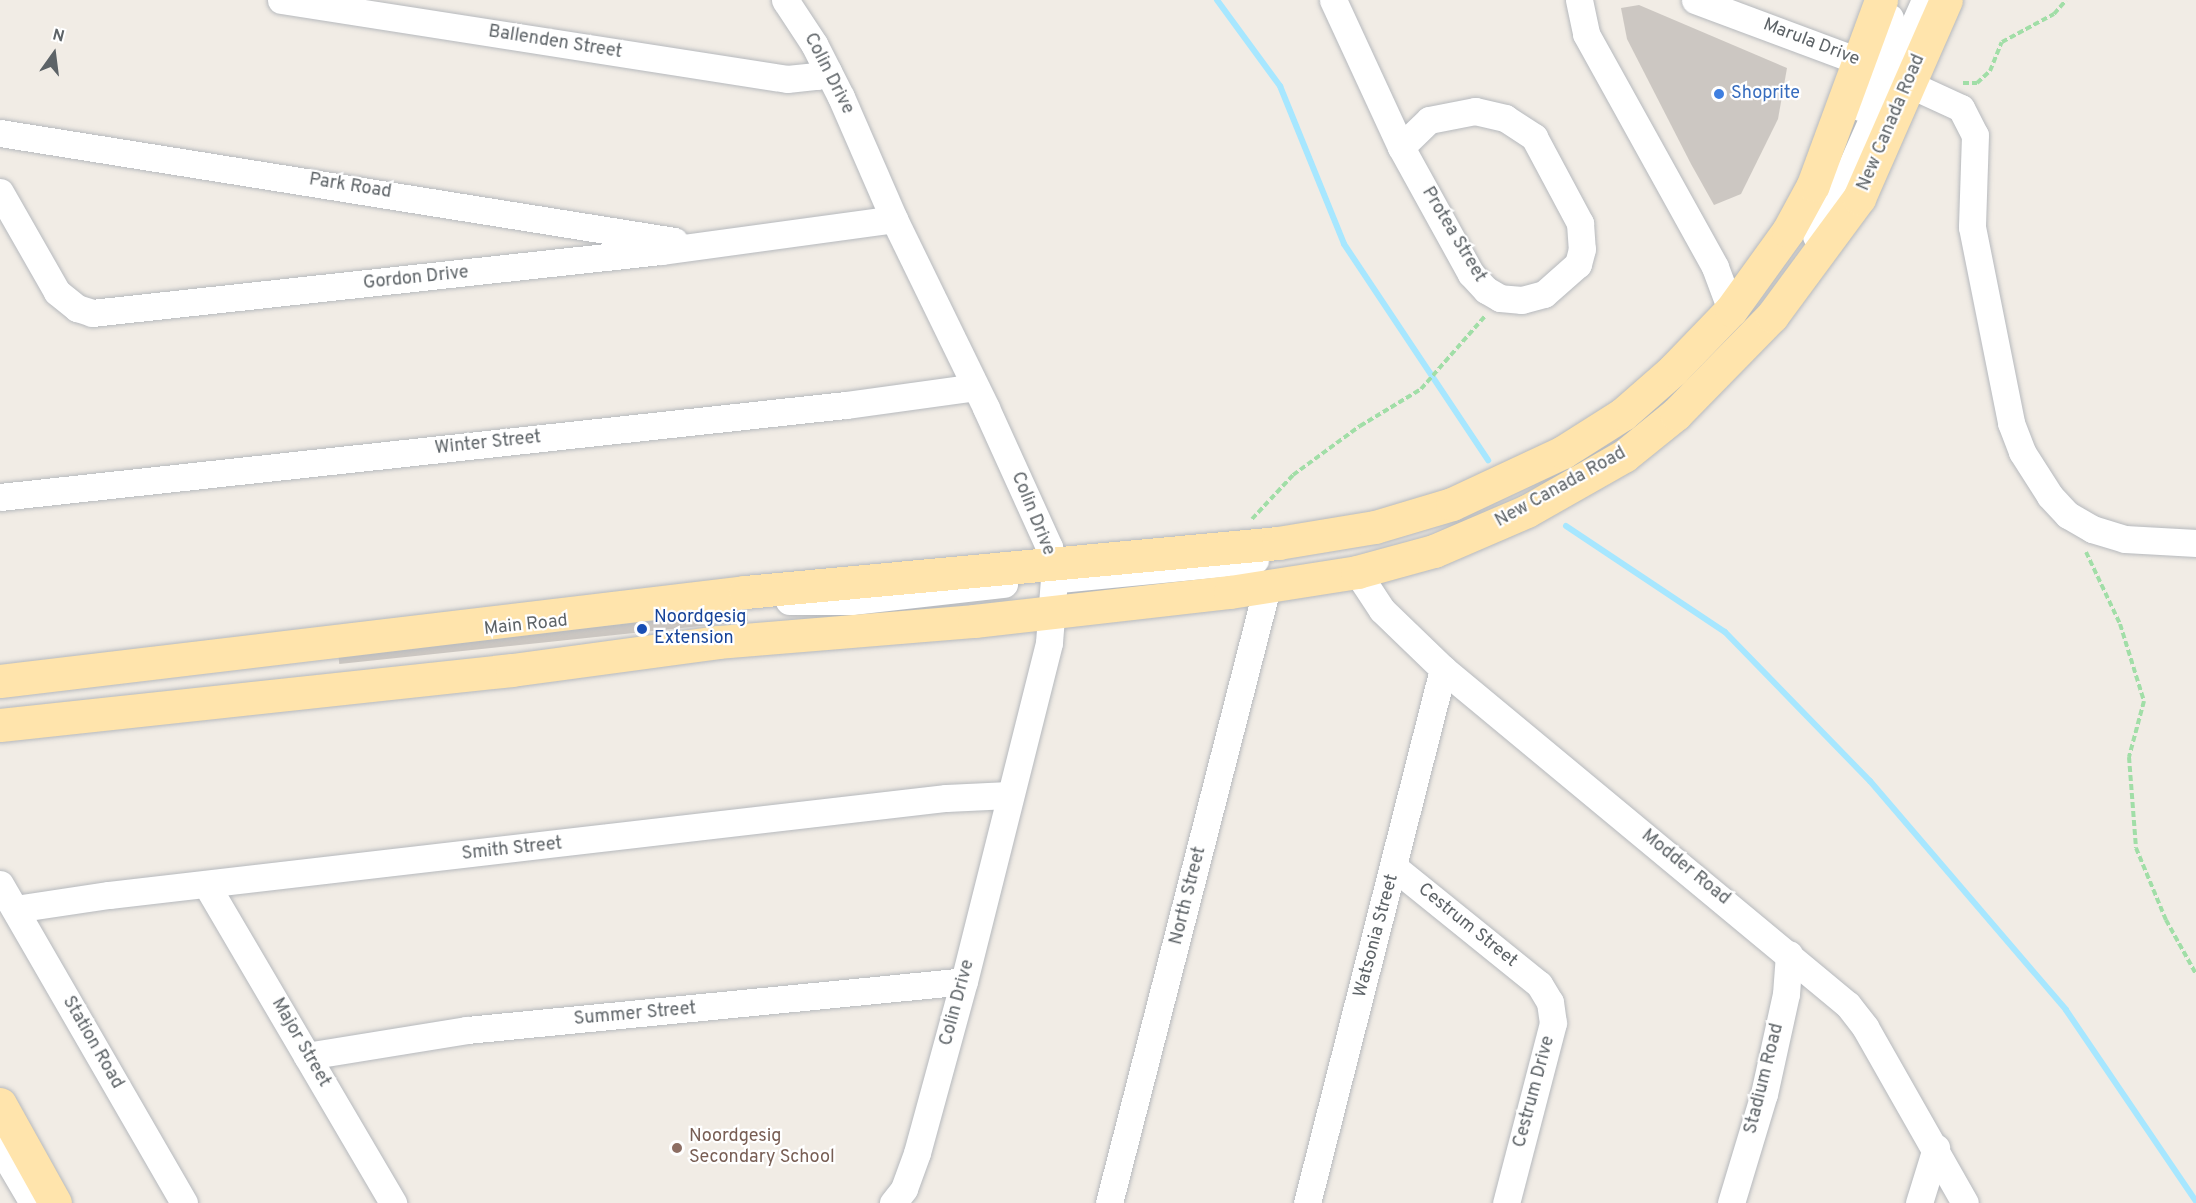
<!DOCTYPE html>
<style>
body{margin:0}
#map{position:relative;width:2196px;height:1203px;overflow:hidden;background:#f1ece5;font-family:Overpass,sans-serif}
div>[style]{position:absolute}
.stream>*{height:6px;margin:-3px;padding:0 3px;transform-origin:3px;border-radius:3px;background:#a7e7ff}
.building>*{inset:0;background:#ccc7c2;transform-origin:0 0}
.path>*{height:4px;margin-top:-2px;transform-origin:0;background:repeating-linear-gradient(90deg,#a1dea7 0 6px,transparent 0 9px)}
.roads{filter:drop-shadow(0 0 2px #b6b9bd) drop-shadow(0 0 2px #b6b9bd)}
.minor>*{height:27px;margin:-13.5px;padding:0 13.5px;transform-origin:13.5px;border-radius:13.5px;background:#fff}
.major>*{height:33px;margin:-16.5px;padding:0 16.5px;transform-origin:16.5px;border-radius:16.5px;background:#ffe4ac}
.dots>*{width:16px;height:16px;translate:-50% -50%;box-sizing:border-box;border:3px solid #fff;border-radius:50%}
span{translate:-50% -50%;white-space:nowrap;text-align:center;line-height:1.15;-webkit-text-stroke:4.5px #fff;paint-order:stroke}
.street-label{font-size:18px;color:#5d6367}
.shop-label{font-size:18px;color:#366cbe}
.left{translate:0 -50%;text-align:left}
.transit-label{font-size:18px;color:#164399}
.education-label{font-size:18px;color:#785e54}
.north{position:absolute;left:24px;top:24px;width:60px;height:60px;-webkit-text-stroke:4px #fff;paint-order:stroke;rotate:14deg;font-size:16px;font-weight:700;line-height:24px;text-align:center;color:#5d6367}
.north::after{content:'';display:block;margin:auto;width:21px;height:27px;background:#5d6367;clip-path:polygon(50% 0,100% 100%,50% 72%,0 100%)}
</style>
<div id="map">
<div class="stream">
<i style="left:1217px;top:0;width:107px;rotate:53.8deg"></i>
<i style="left:1280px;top:86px;width:170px;rotate:67.9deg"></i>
<i style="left:1344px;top:244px;width:260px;rotate:56.3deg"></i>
<i style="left:1566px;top:526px;width:191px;rotate:33.7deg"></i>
<i style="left:1725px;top:632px;width:208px;rotate:45.8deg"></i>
<i style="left:1870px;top:781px;width:301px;rotate:49.4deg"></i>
<i style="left:2066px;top:1010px;width:231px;rotate:55.8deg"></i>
</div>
<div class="building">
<i style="clip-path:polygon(1639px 5px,1787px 68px,1778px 119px,1741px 194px,1714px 205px,1691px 164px,1627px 39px,1621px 8px)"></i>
<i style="left:747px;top:611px;width:10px;height:411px;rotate:84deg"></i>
</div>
<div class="path">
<i style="left:1963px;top:83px;width:14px"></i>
<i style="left:1977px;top:83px;width:18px;rotate:-43deg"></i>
<i style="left:1990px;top:71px;width:31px;rotate:-68deg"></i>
<i style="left:2002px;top:42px;width:59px;rotate:-28.3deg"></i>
<i style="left:2054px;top:14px;width:18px;rotate:-49deg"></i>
<i style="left:1252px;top:519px;width:60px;rotate:-47deg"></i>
<i style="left:1293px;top:475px;width:83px;rotate:-36.2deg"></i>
<i style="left:1360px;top:426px;width:71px;rotate:-31.2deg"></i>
<i style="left:1421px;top:389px;width:98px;rotate:-48.7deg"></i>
<i style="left:2086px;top:552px;width:80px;rotate:64.7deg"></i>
<i style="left:2120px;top:624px;width:81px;rotate:72.7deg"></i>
<i style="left:2144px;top:701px;width:58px;rotate:105deg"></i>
<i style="left:2129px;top:757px;width:91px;rotate:85.6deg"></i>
<i style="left:2136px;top:848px;width:78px;rotate:67.4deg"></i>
<i style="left:2166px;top:920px;width:62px;rotate:60.9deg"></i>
</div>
<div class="roads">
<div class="minor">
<i style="left:281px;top:0;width:512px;rotate:8.87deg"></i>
<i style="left:787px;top:79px;width:30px;rotate:-6deg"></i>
<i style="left:817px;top:76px;width:12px;rotate:-24deg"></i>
<i style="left:785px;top:0;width:53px;rotate:56.6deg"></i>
<i style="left:814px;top:44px;width:59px;rotate:63deg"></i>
<i style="left:841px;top:97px;width:133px;rotate:66.5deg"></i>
<i style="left:894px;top:219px;width:210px;rotate:64deg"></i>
<i style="left:986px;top:408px;width:153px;rotate:65.6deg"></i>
<i style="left:1049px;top:547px;width:32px;rotate:81deg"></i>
<i style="left:1054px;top:579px;width:64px;rotate:94.5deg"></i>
<i style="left:1049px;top:643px;width:349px;rotate:104.1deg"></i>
<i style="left:964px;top:981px;width:178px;rotate:105.3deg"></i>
<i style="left:917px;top:1153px;width:38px;rotate:110deg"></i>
<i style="left:904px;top:1189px;width:18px;rotate:128deg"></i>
<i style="left:1333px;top:0;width:162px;rotate:65.2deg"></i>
<i style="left:1579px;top:0;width:35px;rotate:78deg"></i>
<i style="left:1586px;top:34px;width:266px;rotate:61deg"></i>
<i style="left:1715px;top:267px;width:46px;rotate:69.6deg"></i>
<i style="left:1695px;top:0;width:177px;rotate:20.5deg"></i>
<i style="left:1861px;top:62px;width:110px;rotate:24.7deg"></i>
<i style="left:1961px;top:108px;width:30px;rotate:63deg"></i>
<i style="left:1975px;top:135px;width:92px;rotate:91.9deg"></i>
<i style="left:1972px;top:227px;width:200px;rotate:78.7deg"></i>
<i style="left:2011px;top:423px;width:31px;rotate:69deg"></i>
<i style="left:2022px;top:452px;width:52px;rotate:57.5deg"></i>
<i style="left:2050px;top:496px;width:26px;rotate:47deg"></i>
<i style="left:2068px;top:515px;width:28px;rotate:30deg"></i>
<i style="left:2092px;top:529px;width:34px;rotate:17deg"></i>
<i style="left:2125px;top:539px;width:71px;rotate:3.2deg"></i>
<i style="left:1860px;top:107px;width:94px;rotate:-71.4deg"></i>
<i style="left:1475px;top:111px;width:31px;rotate:13deg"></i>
<i style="left:1505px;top:118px;width:35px;rotate:33deg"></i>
<i style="left:1534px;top:137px;width:98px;rotate:61.9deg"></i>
<i style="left:1580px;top:223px;width:26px;rotate:86deg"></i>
<i style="left:1582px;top:249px;width:16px;rotate:105deg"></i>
<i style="left:1578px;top:264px;width:45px;rotate:138.6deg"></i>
<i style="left:1544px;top:294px;width:23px;rotate:165deg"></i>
<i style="left:1522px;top:300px;width:22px;rotate:-175deg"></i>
<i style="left:1500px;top:298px;width:16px;rotate:-150deg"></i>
<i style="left:1486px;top:290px;width:22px;rotate:-133deg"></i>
<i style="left:1471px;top:274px;width:145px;rotate:-118.9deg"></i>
<i style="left:1401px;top:147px;width:39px;rotate:-44deg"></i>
<i style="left:1429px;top:120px;width:47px;rotate:-11.1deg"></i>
<i style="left:0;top:133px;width:683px;rotate:9.1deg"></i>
<i style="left:0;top:192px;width:115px;rotate:60.3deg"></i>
<i style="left:57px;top:292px;width:26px;rotate:39deg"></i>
<i style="left:77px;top:308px;width:16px;rotate:18deg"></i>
<i style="left:92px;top:313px;width:572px;rotate:-6.22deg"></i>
<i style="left:661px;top:251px;width:235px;rotate:-7.8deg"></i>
<i style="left:1816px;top:236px;width:58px;rotate:-62.1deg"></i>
<i style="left:1843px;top:185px;width:202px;rotate:-66.1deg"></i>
<i style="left:0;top:497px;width:851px;rotate:-6.21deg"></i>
<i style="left:846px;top:405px;width:130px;rotate:-7.9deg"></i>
<i style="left:1357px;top:572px;width:45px;rotate:56.7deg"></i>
<i style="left:1382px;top:610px;width:85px;rotate:44deg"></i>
<i style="left:1443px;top:669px;width:526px;rotate:39.68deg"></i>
<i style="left:1848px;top:1005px;width:28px;rotate:52deg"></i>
<i style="left:1865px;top:1027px;width:202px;rotate:60.4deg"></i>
<i style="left:1060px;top:579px;width:196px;rotate:-5.6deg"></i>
<i style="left:789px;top:601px;width:63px"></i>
<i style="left:852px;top:601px;width:153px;rotate:-6.4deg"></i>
<i style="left:1395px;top:868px;width:185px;rotate:38.9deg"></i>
<i style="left:1539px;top:984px;width:21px;rotate:59deg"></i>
<i style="left:1550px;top:1002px;width:21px;rotate:82deg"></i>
<i style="left:1553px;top:1023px;width:186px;rotate:104.6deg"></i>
<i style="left:0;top:884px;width:368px;rotate:60deg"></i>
<i style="left:206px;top:884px;width:370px;rotate:59.6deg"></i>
<i style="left:15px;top:909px;width:95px;rotate:-8.5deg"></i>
<i style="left:109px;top:895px;width:843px;rotate:-6.61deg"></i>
<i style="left:946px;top:798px;width:63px;rotate:-2.7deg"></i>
<i style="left:307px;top:1056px;width:162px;rotate:-9.2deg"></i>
<i style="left:467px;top:1030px;width:499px;rotate:-5.6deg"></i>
<i style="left:0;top:1147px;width:65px;rotate:59.5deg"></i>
<i style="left:1109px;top:1203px;width:636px;rotate:-75.61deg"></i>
<i style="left:1307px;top:1203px;width:551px;rotate:-75.71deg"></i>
<i style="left:1731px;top:1203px;width:114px;rotate:-73.2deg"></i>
<i style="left:1764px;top:1094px;width:102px;rotate:-77.6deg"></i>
<i style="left:1786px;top:994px;width:40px;rotate:-85.7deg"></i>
<i style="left:1919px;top:1203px;width:58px;rotate:-72.8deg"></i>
</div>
<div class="major">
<i style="left:0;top:681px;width:750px;rotate:-6.81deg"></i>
<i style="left:745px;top:592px;width:535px;rotate:-5.25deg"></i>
<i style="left:1278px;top:543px;width:98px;rotate:-9.4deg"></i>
<i style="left:1375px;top:527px;width:80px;rotate:-16.6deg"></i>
<i style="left:1452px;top:504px;width:123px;rotate:-25.1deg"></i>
<i style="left:1563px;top:452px;width:71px;rotate:-32.3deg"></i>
<i style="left:1623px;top:414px;width:67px;rotate:-41.3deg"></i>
<i style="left:1673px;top:370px;width:83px;rotate:-46deg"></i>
<i style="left:1731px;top:310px;width:97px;rotate:-54.2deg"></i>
<i style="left:1788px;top:231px;width:52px;rotate:-61.5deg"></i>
<i style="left:1813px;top:185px;width:197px;rotate:-69.8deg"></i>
<i style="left:0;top:725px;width:515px;rotate:-6.13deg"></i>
<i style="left:512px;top:670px;width:208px;rotate:-7.7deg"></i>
<i style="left:718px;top:642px;width:257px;rotate:-4.7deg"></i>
<i style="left:974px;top:621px;width:258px;rotate:-6.5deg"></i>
<i style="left:1230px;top:592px;width:129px;rotate:-8.9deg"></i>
<i style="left:1357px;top:572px;width:80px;rotate:-15.3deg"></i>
<i style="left:1434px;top:551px;width:101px;rotate:-23.3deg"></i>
<i style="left:1527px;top:511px;width:112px;rotate:-29.6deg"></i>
<i style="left:1624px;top:456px;width:67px;rotate:-38.9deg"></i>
<i style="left:1676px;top:414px;width:137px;rotate:-45.6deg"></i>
<i style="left:1772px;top:316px;width:147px;rotate:-53.6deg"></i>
<i style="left:1859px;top:198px;width:216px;rotate:-66.3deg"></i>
<i style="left:0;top:1104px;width:113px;rotate:60.9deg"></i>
</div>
</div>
<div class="dots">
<i style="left:1719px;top:94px;background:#3f7fe0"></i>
<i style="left:642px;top:629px;background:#1a4fb4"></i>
<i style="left:677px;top:1148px;background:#8d6e63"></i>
</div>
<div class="street-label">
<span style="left:555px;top:43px;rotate:9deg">Ballenden Street</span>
<span style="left:1811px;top:43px;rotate:21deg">Marula Drive</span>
<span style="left:828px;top:74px;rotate:63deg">Colin Drive</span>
<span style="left:1892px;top:123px;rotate:-67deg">New Canada Road</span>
<span style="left:350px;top:187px;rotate:9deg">Park Road</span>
<span style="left:1453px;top:235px;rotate:59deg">Protea Street</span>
<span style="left:416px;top:279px;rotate:-6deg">Gordon Drive</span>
<span style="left:488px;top:444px;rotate:-6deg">Winter Street</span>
<span style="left:1561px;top:488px;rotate:-29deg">New Canada Road</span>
<span style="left:1032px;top:514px;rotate:68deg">Colin Drive</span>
<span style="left:526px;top:626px;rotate:-6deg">Main Road</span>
<span style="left:512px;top:850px;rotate:-6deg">Smith Street</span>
<span style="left:1685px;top:868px;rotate:39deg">Modder Road</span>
<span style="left:1189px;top:896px;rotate:-76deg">North Street</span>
<span style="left:1467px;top:926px;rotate:39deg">Cestrum Street</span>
<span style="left:1377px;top:936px;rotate:-75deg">Watsonia Street</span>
<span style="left:958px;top:1003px;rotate:-75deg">Colin Drive</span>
<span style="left:635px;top:1015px;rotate:-5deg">Summer Street</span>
<span style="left:92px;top:1043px;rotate:60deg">Station Road</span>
<span style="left:300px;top:1043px;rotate:60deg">Major Street</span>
<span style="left:1765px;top:1079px;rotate:-76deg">Stadium Road</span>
<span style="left:1535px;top:1092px;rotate:-75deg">Cestrum Drive</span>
</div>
<div class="shop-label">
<span class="left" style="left:1731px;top:94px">Shoprite</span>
</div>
<div class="transit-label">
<span class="left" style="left:654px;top:629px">Noordgesig<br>Extension</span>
</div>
<div class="education-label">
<span class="left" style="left:689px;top:1148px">Noordgesig<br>Secondary School</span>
</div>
<div class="north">N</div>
</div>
